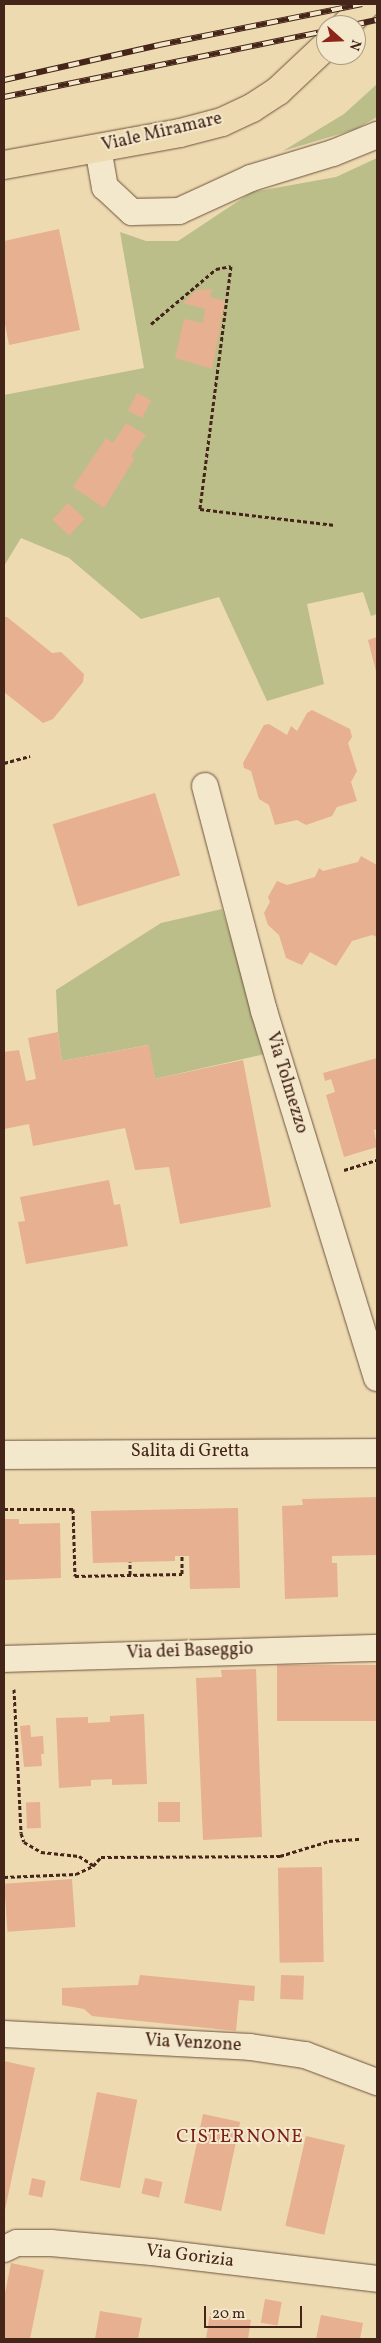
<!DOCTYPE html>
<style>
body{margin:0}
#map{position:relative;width:381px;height:2343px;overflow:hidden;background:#eddab0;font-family:Vollkorn,serif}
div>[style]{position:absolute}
.green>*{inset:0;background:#bbbe89}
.building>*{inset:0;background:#e6b091;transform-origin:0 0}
.path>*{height:3px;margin-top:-1.5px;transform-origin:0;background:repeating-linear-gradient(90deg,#452519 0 4px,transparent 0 6.5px)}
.roads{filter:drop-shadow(0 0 1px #6f523f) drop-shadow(0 0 1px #6f523f)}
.street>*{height:26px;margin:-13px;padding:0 13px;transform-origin:13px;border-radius:13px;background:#f3e7cc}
.secondary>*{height:28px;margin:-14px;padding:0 14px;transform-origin:14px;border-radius:14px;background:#f3e7cc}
.primary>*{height:28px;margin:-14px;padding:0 14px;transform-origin:14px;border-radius:14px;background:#eddab0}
.rail>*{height:5.5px;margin-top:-2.75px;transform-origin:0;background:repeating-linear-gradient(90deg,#f3e7cc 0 11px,#452519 0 22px);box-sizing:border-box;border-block:1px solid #452519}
span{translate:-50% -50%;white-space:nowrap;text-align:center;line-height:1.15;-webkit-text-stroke:4px #f3e7cc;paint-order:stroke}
.street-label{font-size:18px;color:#452519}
.neighbourhood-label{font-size:19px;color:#7a1f14;letter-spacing:1px}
.frame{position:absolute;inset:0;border:5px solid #452519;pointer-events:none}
.north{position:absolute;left:316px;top:15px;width:50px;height:50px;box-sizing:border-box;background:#f3e7cc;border:1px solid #ad9984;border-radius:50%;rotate:110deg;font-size:14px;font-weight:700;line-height:20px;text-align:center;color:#452519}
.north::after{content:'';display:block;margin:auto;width:18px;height:22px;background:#8f2418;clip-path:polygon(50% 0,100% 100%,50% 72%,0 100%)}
.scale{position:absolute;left:204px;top:2306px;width:98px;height:22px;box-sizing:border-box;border:2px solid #452519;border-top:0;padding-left:6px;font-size:15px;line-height:18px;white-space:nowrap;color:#452519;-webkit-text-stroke:4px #f3e7cc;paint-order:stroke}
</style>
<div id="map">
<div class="green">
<i style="clip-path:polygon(377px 84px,377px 117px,356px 129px,283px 151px,344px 114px)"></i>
<i style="clip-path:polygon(377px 158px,377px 614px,371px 616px,363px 592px,307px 604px,324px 684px,267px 701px,219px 597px,141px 619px,69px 558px,21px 538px,4px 566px,4px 395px,144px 368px,120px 232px,146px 241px,178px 241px,252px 192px,336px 177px)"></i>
<i style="clip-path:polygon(222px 909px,265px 1054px,155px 1079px,148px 1045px,62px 1061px,58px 1032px,56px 990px,161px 923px)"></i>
</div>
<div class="building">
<i style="clip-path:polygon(59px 229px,80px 330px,9px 345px,4px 319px,4px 241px)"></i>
<i style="clip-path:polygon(212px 289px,210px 297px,225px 301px,212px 369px,175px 358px,184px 319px,203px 323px,205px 309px,183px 303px,197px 290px)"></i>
<i style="left:137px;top:393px;width:16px;height:20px;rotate:27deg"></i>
<i style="clip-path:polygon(126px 423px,146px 435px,131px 456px,135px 458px,104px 508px,73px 487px,106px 438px,113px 443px)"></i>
<i style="left:68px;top:503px;width:23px;height:23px;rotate:43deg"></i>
<i style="clip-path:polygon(4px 617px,7px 617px,52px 653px,61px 652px,84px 674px,83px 682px,53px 719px,43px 723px,4px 692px)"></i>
<i style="clip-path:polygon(377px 637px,377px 675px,368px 640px)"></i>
<i style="clip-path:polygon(312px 710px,350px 729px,352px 737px,348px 743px,357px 771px,351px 782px,357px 801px,337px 807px,332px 816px,306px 825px,297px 820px,275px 825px,269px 805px,259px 799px,251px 771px,244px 768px,243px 763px,264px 725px,269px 724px,287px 735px,291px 726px,297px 731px,307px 713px)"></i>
<i style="left:155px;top:793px;width:86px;height:107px;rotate:73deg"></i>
<i style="clip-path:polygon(361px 856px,377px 865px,377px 937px,372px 935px,352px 941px,336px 966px,310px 952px,302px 965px,286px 958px,279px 935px,268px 925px,264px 913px,270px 902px,268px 897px,277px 881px,287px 885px,315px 877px,319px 868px,323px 871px,358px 862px)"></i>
<i style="clip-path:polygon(58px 1032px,62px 1061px,149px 1045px,155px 1079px,243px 1060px,271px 1207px,180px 1224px,169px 1167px,135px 1170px,125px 1128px,33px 1146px,29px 1124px,4px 1129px,4px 1052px,19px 1050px,26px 1081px,36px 1079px,28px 1038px)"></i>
<i style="clip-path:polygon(377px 1058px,377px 1129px,374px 1130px,377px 1147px,344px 1157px,326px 1095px,335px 1092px,331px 1079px,325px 1081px,323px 1073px)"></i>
<i style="clip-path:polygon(109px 1180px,114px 1205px,120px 1204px,128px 1246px,26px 1264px,18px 1222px,25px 1221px,20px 1197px)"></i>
<i style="clip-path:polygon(377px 1497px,377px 1555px,332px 1556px,332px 1563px,337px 1563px,338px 1597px,285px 1599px,282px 1506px,303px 1505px,302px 1499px)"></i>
<i style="clip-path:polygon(238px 1508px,240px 1588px,190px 1589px,189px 1556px,175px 1556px,175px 1561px,93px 1563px,91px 1511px)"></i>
<i style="clip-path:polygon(4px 1519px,19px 1519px,19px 1524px,60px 1523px,61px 1578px,4px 1580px)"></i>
<i style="left:377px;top:1665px;width:56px;height:100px;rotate:90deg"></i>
<i style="clip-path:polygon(256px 1669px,262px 1837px,203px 1840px,196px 1678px,222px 1677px,221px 1670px)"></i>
<i style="clip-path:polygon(144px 1714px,147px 1784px,112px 1785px,112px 1779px,91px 1780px,91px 1786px,59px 1788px,56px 1718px,88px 1717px,88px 1723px,110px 1722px,110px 1716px)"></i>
<i style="clip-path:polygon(30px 1725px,31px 1737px,43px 1736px,44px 1754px,41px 1754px,42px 1766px,24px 1767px,20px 1726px)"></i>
<i style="left:40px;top:1802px;width:26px;height:14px;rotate:88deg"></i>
<i style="left:158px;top:1802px;width:22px;height:20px"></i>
<i style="left:322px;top:1867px;width:95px;height:44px;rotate:89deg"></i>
<i style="left:72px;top:1879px;width:48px;height:68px;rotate:86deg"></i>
<i style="clip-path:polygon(140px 1975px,255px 1986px,254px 2001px,239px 2000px,236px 2031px,92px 2016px,84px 2009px,62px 2005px,62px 1988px,138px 1985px)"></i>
<i style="left:281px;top:1975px;width:23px;height:24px;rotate:2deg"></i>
<i style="clip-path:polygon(4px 2061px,35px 2068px,5px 2210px,4px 2210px)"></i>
<i style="left:97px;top:2092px;width:41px;height:90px;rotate:11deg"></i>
<i style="left:203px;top:2114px;width:38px;height:91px;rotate:12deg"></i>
<i style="left:306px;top:2136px;width:40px;height:92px;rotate:13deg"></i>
<i style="left:32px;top:2178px;width:14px;height:17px;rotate:12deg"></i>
<i style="left:145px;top:2178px;width:18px;height:16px;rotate:13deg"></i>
<i style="clip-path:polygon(11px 2263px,44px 2270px,30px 2339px,4px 2339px,4px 2298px)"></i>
<i style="left:265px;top:2299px;width:17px;height:24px;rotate:10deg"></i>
<i style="clip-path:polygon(100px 2311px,142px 2318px,138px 2339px,95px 2339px)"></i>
<i style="clip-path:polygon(210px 2313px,251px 2320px,248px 2339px,206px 2339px)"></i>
<i style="clip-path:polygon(321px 2315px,363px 2323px,360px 2339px,316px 2339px)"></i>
</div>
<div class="path">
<i style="left:151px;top:324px;width:85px;rotate:-40.2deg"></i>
<i style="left:216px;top:269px;width:15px;rotate:-11deg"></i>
<i style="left:231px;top:266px;width:245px;rotate:97.3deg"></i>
<i style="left:200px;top:509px;width:136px;rotate:6.8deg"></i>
<i style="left:4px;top:763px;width:27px;rotate:-15deg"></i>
<i style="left:344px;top:1170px;width:34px;rotate:-17deg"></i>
<i style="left:4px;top:1509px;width:69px"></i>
<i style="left:73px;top:1509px;width:67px;rotate:88.3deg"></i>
<i style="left:75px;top:1576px;width:107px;rotate:-1.1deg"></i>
<i style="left:182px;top:1574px;width:18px;rotate:-90deg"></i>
<i style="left:130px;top:1575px;width:13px;rotate:-90deg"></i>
<i style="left:14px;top:1689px;width:144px;rotate:87.2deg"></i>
<i style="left:21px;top:1833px;width:9px;rotate:72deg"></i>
<i style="left:24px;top:1842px;width:20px;rotate:30deg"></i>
<i style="left:41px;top:1852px;width:38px;rotate:6deg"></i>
<i style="left:79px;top:1856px;width:17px;rotate:33deg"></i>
<i style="left:4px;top:1877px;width:72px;rotate:-2.4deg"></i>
<i style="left:76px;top:1874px;width:19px;rotate:-25deg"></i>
<i style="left:93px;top:1866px;width:12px;rotate:-48deg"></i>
<i style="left:101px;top:1857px;width:179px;rotate:-0.3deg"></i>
<i style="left:280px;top:1856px;width:51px;rotate:-17deg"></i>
<i style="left:329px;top:1841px;width:32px;rotate:-4deg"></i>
</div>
<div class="roads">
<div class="street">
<i style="left:98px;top:148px;width:40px;rotate:80deg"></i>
<i style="left:105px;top:187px;width:37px;rotate:43deg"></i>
<i style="left:132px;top:212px;width:47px;rotate:-1.2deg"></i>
<i style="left:179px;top:211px;width:79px;rotate:-24.6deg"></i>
<i style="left:251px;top:178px;width:86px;rotate:-17deg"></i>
<i style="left:333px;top:153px;width:48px;rotate:-22.2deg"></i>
<i style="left:205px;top:786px;width:233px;rotate:75.3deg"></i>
<i style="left:264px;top:1011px;width:384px;rotate:72.9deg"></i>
<i style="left:4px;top:1659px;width:373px;rotate:-1.7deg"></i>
<i style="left:4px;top:2034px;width:246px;rotate:3deg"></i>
<i style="left:250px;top:2047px;width:56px;rotate:8.3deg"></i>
<i style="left:305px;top:2055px;width:77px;rotate:20.6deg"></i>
<i style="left:4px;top:2249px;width:14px;rotate:-25deg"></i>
<i style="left:17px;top:2243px;width:34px"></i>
<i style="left:51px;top:2243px;width:101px;rotate:5.1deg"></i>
<i style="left:152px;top:2252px;width:227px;rotate:6.8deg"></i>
</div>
<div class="secondary">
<i style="left:4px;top:1455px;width:373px;rotate:-0.3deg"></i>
</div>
<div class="primary">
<i style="left:346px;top:25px;width:29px;rotate:-46deg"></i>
<i style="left:4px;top:165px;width:179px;rotate:-10.3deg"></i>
<i style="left:180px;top:133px;width:43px;rotate:-14.7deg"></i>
<i style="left:222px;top:122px;width:33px;rotate:-25deg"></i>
<i style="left:252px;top:108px;width:31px;rotate:-33deg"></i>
<i style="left:278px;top:91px;width:66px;rotate:-43.2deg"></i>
</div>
</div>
<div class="rail">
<i style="left:353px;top:25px;width:25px;rotate:-12deg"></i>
<i style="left:4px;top:80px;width:159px;rotate:-12.7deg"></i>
<i style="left:159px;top:45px;width:207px;rotate:-11.4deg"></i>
<i style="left:4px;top:97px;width:329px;rotate:-11.6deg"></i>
</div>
<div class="street-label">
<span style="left:162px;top:133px;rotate:-13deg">Viale Miramare</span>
<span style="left:286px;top:1083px;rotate:73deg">Via Tolmezzo</span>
<span style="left:190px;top:1452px">Salita di Gretta</span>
<span style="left:190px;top:1652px;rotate:-2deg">Via dei Baseggio</span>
<span style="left:193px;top:2044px;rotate:3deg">Via Venzone</span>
<span style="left:190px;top:2257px;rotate:7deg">Via Gorizia</span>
</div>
<div class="neighbourhood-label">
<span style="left:240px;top:2138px">CISTERNONE</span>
</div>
<div class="frame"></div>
<div class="north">N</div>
<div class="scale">20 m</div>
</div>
